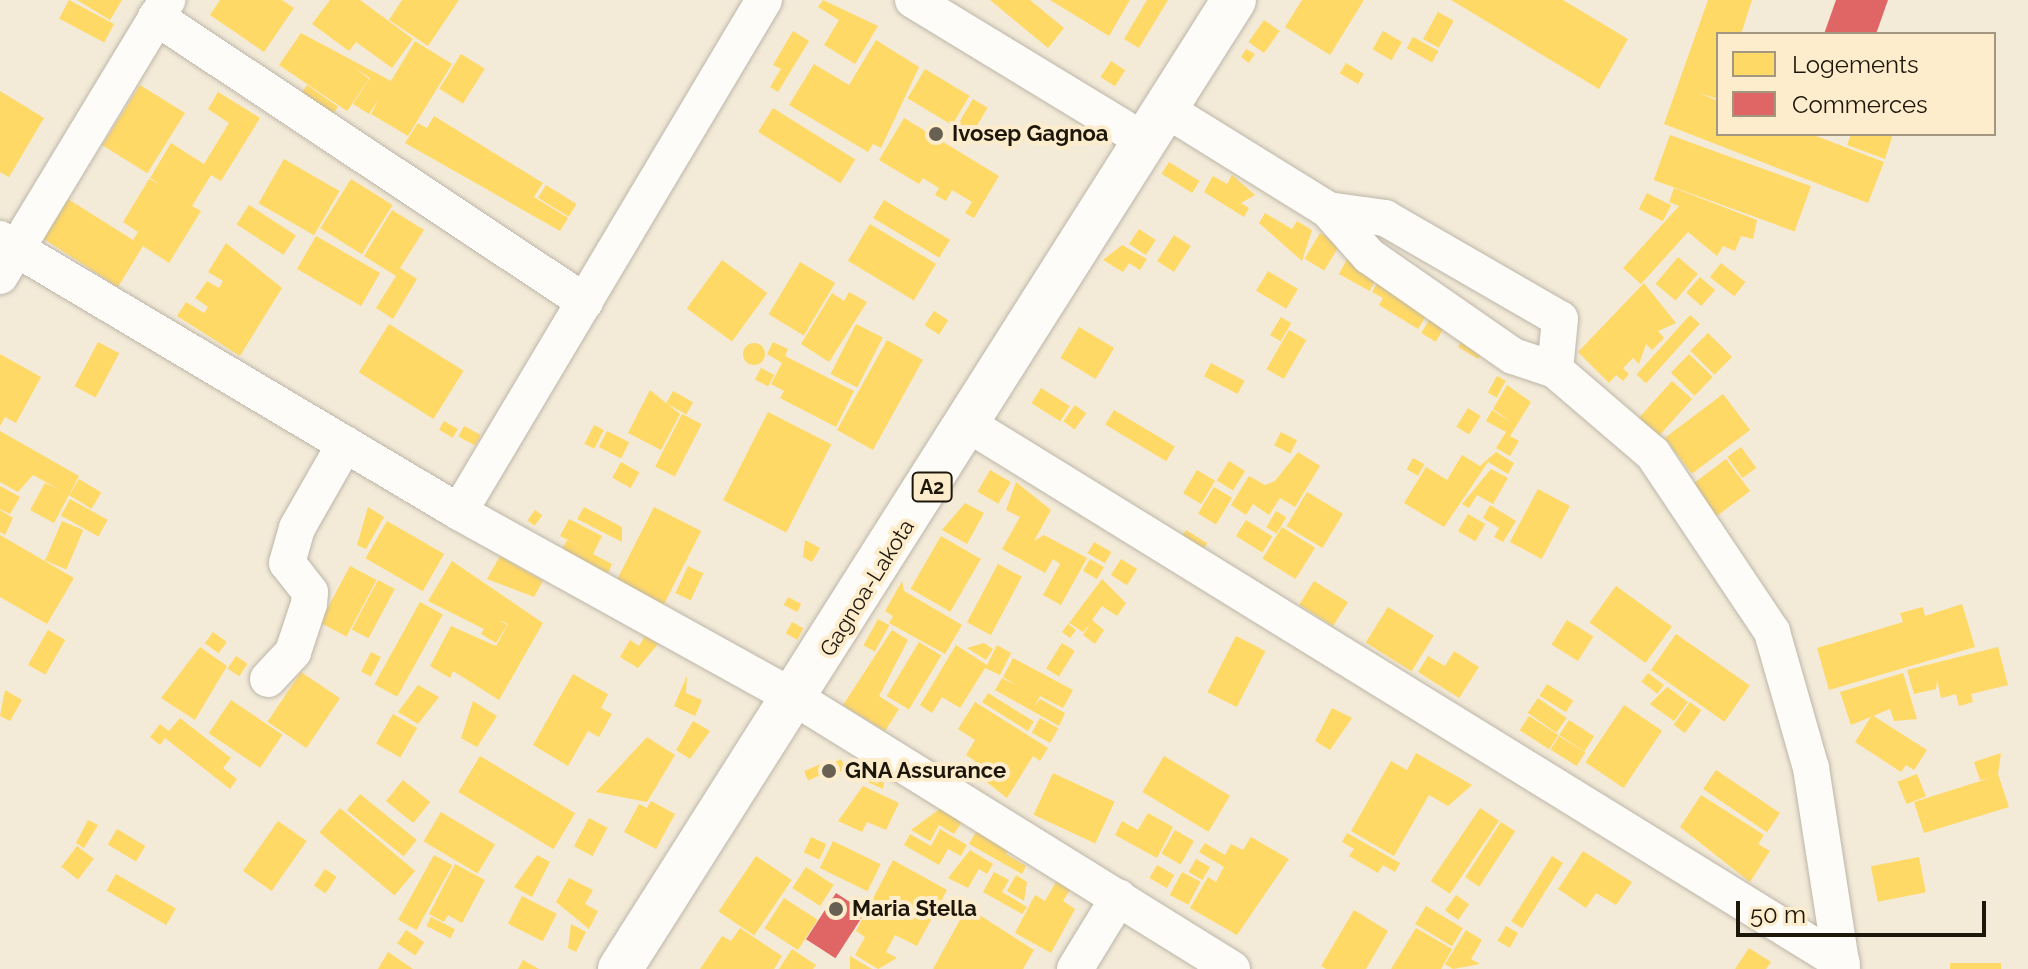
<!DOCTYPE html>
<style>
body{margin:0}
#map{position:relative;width:2028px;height:969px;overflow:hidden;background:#f3ead8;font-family:Raleway,sans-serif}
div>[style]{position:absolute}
.homes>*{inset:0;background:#ffd966;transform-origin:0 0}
.round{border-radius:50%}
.shops>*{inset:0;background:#e06666;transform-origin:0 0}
.roads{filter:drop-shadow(0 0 2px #bdb6a8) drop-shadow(0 0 2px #bdb6a8)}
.minor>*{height:36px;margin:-18px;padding:0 18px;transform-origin:18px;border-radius:18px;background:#fdfcf9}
.primary>*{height:44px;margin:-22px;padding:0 22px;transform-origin:22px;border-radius:22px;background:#fdfcf9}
.dots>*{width:22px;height:22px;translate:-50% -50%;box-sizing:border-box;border:4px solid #feedcd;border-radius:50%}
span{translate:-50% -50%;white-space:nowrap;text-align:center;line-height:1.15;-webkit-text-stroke:8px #feedcd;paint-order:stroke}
.shield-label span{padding:2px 6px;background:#feedcd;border:2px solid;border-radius:6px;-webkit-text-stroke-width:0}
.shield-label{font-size:20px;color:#1d170b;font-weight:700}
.poi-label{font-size:22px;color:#1d170b;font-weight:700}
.left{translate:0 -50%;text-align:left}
.street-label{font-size:22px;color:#1d170b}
.legend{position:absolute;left:1716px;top:32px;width:280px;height:104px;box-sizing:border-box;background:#feedcd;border:2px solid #a4977f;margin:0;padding:10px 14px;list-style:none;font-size:24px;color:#1d170b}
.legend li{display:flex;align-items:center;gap:16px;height:40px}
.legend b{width:40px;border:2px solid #a4977f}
.scale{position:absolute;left:1736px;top:901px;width:250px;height:36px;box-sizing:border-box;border:4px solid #1d170b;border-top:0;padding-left:10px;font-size:24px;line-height:28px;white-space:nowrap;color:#1d170b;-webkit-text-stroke:6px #feedcd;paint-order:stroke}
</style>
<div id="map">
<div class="homes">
<i style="left:69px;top:0;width:51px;height:21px;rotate:28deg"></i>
<i style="clip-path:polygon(77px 0,122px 0,110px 20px)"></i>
<i style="clip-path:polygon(220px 0,282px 0,294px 8px,264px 52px,210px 15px)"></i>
<i style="clip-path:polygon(330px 0,360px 0,413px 39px,392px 68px,356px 42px,349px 51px,312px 24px)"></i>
<i style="clip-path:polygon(402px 0,459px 0,428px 46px,389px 20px)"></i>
<i style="clip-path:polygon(823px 0,878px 26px,855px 64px,824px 45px,839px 20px,818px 7px)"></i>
<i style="clip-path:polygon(990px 0,1030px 0,1064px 28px,1048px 48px)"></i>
<i style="clip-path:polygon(1050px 0,1130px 0,1109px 36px)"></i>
<i style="clip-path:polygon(1147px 0,1168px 0,1139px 48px,1124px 39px)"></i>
<i style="clip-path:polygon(1302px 0,1364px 0,1330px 55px,1285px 27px)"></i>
<i style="clip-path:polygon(1451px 0,1563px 0,1628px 39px,1599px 89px)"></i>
<i style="clip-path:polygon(1708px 0,1752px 0,1741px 34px,1718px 34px,1718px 99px,1699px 93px,1718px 101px,1718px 134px,1811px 134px,1884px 162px,1868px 203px,1664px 124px)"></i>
<i style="left:1438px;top:12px;width:18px;height:31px;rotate:29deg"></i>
<i style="left:1264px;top:20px;width:19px;height:27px;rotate:35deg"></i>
<i style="clip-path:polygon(793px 31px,809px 41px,778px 92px,770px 87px,781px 69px,773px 65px)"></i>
<i style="left:1383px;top:31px;width:22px;height:21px;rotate:30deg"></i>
<i style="clip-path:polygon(301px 33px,391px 81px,415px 41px,452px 64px,408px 136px,371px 114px,379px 99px,369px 114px,353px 104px,370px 78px,355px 68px,369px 79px,347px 111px,279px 65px)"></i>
<i style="left:1413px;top:37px;width:29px;height:13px;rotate:29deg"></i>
<i style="clip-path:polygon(876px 40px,919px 67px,881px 148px,873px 144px,868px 152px,789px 105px,814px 64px,849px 85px)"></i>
<i style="clip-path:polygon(1246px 49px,1255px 54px,1249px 63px,1241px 57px)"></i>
<i style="left:461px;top:54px;width:28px;height:41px;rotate:32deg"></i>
<i style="left:1111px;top:61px;width:17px;height:19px;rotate:33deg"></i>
<i style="left:1346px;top:63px;width:21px;height:12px;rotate:31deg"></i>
<i style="left:925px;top:69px;width:52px;height:34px;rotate:31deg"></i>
<i style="left:140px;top:85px;width:53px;height:71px;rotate:32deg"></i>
<i style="left:307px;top:85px;width:38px;height:23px;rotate:35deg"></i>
<i style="clip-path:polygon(0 91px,44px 118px,9px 177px,0 172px)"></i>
<i style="clip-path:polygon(218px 92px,260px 118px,221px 181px,211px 175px,192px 206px,201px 211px,169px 263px,143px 246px,118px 287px,44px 239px,68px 199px,133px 240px,138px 232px,123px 222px,149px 179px,160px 184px,150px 178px,171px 143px,204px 164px,229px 123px,208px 109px)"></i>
<i style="left:973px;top:99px;width:17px;height:34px;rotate:31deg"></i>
<i style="left:773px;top:108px;width:97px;height:28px;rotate:32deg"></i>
<i style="clip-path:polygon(434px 116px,543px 183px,534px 197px,568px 218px,560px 231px,405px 143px,418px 123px,427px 128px)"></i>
<i style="clip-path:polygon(904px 118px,999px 176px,974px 218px,965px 213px,972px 202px,952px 190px,946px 201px,935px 195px,939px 188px,923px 178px,919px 184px,879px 160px)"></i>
<i style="clip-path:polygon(1851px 134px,1893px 134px,1885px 159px,1847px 145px)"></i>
<i style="left:1670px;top:135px;width:150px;height:48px;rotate:20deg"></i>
<i style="left:284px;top:159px;width:64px;height:51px;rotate:30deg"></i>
<i style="left:1169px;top:162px;width:36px;height:14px;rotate:32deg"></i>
<i style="clip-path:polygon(1232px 175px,1255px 195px,1241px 203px,1249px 208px,1244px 217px,1204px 192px,1213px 176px,1227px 184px)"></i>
<i style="left:351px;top:179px;width:49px;height:58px;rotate:32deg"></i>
<i style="left:546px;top:185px;width:36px;height:15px;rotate:32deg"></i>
<i style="clip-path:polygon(1674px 188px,1757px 220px,1753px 239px,1741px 236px,1735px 251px,1723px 246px,1717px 256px,1688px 232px,1641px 284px,1623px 268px,1679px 206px,1669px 202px)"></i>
<i style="left:1647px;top:193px;width:27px;height:18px;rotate:27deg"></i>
<i style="left:884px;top:200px;width:77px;height:21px;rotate:31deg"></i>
<i style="left:249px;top:205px;width:56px;height:23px;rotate:33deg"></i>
<i style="clip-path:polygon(392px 210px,424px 230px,400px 268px,417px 279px,393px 319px,376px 308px,396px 276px,364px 256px)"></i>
<i style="clip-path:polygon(1265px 213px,1292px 229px,1297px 221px,1312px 230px,1302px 261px,1259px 223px)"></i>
<i style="left:870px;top:224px;width:77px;height:43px;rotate:31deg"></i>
<i style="left:1139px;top:229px;width:20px;height:18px;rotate:33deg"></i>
<i style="left:1320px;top:233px;width:23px;height:30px;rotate:31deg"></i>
<i style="left:1174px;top:235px;width:20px;height:31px;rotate:33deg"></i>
<i style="left:316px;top:236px;width:74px;height:38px;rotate:30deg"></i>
<i style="clip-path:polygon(226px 243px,282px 288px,240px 356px,177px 316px,186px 302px,204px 313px,208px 307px,195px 298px,207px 281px,219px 288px,223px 281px,208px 272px)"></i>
<i style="clip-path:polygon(1122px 245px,1147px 259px,1140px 270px,1129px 263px,1123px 272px,1103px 260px)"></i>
<i style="left:1350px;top:254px;width:35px;height:23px;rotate:29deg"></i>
<i style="left:1678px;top:257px;width:26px;height:35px;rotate:40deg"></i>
<i style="left:722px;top:260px;width:56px;height:60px;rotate:36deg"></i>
<i style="left:800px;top:262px;width:41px;height:61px;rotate:31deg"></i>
<i style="left:1721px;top:263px;width:31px;height:18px;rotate:38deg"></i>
<i style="left:1268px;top:271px;width:35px;height:23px;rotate:31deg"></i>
<i style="clip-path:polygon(1384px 271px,1432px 306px,1418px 329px,1379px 305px,1383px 298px,1372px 292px)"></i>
<i style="left:1700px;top:277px;width:20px;height:21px;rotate:41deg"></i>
<i style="clip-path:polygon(1644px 283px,1676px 323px,1658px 331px,1664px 338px,1652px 350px,1646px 344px,1639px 364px,1633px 358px,1623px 368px,1629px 374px,1623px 381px,1616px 375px,1609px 383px,1578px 352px)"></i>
<i style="clip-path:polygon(849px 292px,867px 302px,829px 362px,801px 344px,832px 293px,844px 301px)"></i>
<i style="left:934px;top:311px;width:17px;height:17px;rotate:33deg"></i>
<i style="left:1432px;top:315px;width:17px;height:21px;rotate:31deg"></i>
<i style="left:1690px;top:315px;width:13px;height:80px;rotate:42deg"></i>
<i style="left:1281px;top:317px;width:12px;height:21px;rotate:31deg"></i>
<i style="left:389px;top:324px;width:88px;height:57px;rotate:32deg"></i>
<i style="left:856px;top:324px;width:30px;height:56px;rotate:27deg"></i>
<i style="left:1079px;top:327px;width:41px;height:36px;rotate:31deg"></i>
<i style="left:1289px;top:330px;width:20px;height:45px;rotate:30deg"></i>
<i style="clip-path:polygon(1469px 330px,1485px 348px,1478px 359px,1458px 347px)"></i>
<i style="left:1708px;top:333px;width:34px;height:25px;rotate:45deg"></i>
<i style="left:887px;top:340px;width:41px;height:103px;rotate:29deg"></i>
<i style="left:98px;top:342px;width:24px;height:50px;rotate:28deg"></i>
<i style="clip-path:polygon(773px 342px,788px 349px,785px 356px,854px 391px,836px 427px,780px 398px,784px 391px,771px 384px,782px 363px,767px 354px)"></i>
<i class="round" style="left:743px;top:343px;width:22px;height:22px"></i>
<i style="clip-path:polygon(0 354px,41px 377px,16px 423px,5px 417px,0 426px)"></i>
<i style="left:1689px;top:354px;width:33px;height:26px;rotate:44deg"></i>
<i style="left:1211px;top:363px;width:38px;height:15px;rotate:28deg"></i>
<i style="left:761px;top:368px;width:15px;height:13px;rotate:28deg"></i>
<i style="left:1497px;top:376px;width:10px;height:19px;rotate:29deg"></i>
<i style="left:1672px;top:381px;width:27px;height:52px;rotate:42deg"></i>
<i style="clip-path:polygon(1507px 385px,1531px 402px,1510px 436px,1519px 441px,1510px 456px,1496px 448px,1506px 432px,1486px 421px,1492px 410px,1511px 422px,1493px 409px)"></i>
<i style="left:1041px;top:388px;width:34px;height:18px;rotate:32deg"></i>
<i style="clip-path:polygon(650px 390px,680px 414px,661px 450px,628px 433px)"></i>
<i style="left:673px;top:391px;width:23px;height:14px;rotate:29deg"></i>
<i style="left:1723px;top:394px;width:45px;height:73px;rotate:53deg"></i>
<i style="left:1075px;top:405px;width:14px;height:20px;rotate:36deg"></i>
<i style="left:1468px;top:408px;width:15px;height:22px;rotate:32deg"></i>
<i style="left:1114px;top:410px;width:71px;height:17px;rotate:31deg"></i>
<i style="left:768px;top:412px;width:71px;height:99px;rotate:27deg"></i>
<i style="left:682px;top:414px;width:22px;height:59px;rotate:27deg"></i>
<i style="left:444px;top:421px;width:16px;height:10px;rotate:30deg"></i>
<i style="left:594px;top:425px;width:11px;height:21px;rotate:27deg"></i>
<i style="left:464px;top:426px;width:19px;height:12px;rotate:28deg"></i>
<i style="clip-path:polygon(0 431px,79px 476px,54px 523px,30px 510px,45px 483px,60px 490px,33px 475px,18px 492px,0 482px)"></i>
<i style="left:607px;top:431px;width:25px;height:18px;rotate:27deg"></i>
<i style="left:1281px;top:432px;width:18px;height:15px;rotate:27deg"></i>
<i style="left:1741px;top:447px;width:26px;height:17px;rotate:54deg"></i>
<i style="clip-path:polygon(1298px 452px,1320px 466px,1295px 507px,1280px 498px,1269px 515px,1253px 504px,1246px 515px,1231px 505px,1249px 476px,1265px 485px,1275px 481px)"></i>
<i style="clip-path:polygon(1496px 452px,1514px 463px,1508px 474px,1488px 462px,1444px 527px,1404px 503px,1426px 467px,1447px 480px,1462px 455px,1480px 466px)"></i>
<i style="left:1413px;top:458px;width:13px;height:13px;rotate:29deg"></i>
<i style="left:1726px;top:459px;width:40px;height:52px;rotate:53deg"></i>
<i style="left:1229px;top:461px;width:19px;height:23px;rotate:32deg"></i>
<i style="left:621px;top:462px;width:21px;height:18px;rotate:29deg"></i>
<i style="clip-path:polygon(1491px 469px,1508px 478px,1493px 504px,1477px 495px,1469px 508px,1462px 504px)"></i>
<i style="left:990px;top:470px;width:24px;height:25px;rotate:30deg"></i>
<i style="left:1197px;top:470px;width:21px;height:27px;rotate:31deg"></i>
<i style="left:79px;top:479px;width:26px;height:19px;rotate:31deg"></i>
<i style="clip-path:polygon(1016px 482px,1051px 510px,1034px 541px,1044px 535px,1087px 558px,1061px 605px,1043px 595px,1060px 564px,1053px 559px,1045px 573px,1002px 549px,1020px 517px,1006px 510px)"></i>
<i style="clip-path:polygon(0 486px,20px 497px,10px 514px,0 509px)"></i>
<i style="left:1214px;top:487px;width:21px;height:31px;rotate:31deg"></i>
<i style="left:1538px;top:489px;width:36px;height:60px;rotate:28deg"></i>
<i style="left:1307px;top:492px;width:42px;height:40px;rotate:31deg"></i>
<i style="left:70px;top:499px;width:43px;height:19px;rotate:29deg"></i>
<i style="clip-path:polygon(965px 503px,984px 513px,967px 544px,942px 530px)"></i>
<i style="clip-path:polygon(1490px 505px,1516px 521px,1503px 542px,1494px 537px,1499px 528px,1483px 518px)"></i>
<i style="clip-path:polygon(368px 507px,384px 517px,366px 549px,357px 545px)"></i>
<i style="clip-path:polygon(584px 507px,622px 527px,622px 542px,577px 519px)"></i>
<i style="left:654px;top:507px;width:53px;height:87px;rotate:27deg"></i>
<i style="clip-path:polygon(0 510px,13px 518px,5px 535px,0 532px)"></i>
<i style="left:535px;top:510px;width:9px;height:13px;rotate:36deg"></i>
<i style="left:1276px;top:511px;width:12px;height:19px;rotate:31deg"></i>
<i style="left:1468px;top:514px;width:20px;height:20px;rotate:30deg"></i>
<i style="clip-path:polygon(569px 519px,602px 536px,593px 554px,612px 564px,606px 577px,560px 553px,567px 540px,586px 549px,560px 536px)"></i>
<i style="left:1246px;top:520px;width:31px;height:19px;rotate:32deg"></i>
<i style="left:62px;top:521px;width:23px;height:43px;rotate:23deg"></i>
<i style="left:387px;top:521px;width:66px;height:43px;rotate:30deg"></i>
<i style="left:1282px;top:527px;width:39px;height:37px;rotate:32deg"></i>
<i style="left:1186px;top:530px;width:25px;height:14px;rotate:32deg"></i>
<i style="clip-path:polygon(0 535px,74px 578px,47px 624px,0 597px)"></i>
<i style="left:941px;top:536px;width:46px;height:61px;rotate:30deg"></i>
<i style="clip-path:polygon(805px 540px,820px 548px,812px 562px,803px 557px)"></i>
<i style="left:1094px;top:542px;width:20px;height:13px;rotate:30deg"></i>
<i style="clip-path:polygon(500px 556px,543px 581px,534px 597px,487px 579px)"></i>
<i style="left:1090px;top:559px;width:16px;height:14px;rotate:30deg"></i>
<i style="left:1121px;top:559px;width:19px;height:19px;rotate:32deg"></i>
<i style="clip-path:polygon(452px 561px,543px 623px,499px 700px,453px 671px,450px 678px,430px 666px,451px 626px,496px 646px,508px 624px,499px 620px,507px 625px,496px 643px,481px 634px,484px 629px,428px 601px)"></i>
<i style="left:998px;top:564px;width:27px;height:66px;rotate:28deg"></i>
<i style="left:350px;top:566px;width:30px;height:64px;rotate:28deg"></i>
<i style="left:688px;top:566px;width:17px;height:30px;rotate:25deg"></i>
<i style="clip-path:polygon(1102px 579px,1126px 603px,1117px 616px,1102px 606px,1092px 620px,1104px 630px,1095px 644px,1083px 635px,1090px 624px,1083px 632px,1069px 623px)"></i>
<i style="left:378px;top:580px;width:19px;height:56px;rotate:28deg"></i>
<i style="clip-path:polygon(902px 581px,904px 591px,962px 625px,945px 654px,889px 623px,893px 616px,885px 611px)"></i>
<i style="left:1314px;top:581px;width:40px;height:28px;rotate:32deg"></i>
<i style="left:1616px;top:586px;width:69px;height:45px;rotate:36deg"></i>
<i style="left:788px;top:597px;width:15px;height:9px;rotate:28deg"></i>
<i style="left:420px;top:602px;width:26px;height:94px;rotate:29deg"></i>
<i style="clip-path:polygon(1962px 604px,1975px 647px,1829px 690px,1817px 648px,1903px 622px,1900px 613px,1923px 607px,1925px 616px)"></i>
<i style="left:1388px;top:607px;width:54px;height:42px;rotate:32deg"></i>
<i style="left:878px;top:619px;width:13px;height:30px;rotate:29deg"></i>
<i style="left:1567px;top:620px;width:31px;height:29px;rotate:32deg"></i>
<i style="left:792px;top:622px;width:13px;height:13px;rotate:29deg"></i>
<i style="left:1068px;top:624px;width:10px;height:10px;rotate:37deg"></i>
<i style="left:48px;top:630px;width:20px;height:40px;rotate:30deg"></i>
<i style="clip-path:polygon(892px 630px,908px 640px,879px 696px,899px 709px,885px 731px,843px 705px)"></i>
<i style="left:213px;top:632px;width:17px;height:14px;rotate:36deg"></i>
<i style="left:1676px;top:634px;width:90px;height:44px;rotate:35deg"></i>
<i style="clip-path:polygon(645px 636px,658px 644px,638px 668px,620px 657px,630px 640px,639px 646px)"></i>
<i style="left:1236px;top:636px;width:33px;height:63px;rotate:27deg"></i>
<i style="left:919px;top:642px;width:26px;height:63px;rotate:31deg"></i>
<i style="clip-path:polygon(984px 643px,993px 649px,986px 660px,967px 648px)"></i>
<i style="left:1062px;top:643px;width:15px;height:30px;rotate:32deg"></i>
<i style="clip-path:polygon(956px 645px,987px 665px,997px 645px,1011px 653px,1000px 675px,985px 668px,960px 708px,942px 697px,932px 713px,920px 705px)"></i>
<i style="clip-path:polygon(200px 647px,227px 666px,195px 720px,161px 698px)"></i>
<i style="clip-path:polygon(1998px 647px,2008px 685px,1971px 694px,1973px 702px,1959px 706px,1956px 694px,1941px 698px,1937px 680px,1936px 689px,1914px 694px,1907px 670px)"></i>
<i style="clip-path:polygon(1454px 651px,1479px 667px,1459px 698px,1418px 672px,1428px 656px,1445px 666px)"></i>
<i style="left:371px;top:652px;width:11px;height:22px;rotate:27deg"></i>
<i style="left:236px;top:656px;width:14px;height:15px;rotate:34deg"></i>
<i style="clip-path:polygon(1013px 658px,1073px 690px,1063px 708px,1040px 696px,1034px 707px,1040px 699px,1065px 713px,1059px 726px,995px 690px,1002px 678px,1017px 686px,1003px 677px)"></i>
<i style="left:301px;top:672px;width:47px;height:60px;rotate:34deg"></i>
<i style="left:1648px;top:673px;width:20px;height:11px;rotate:37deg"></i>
<i style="clip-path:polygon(1903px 673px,1917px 719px,1894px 721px,1890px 709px,1851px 725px,1840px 692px)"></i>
<i style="clip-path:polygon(573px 674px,608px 694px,601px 708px,612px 714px,599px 737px,588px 731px,568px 766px,533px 745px)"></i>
<i style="clip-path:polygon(687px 676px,686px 693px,702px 700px,695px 716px,674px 706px)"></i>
<i style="left:1547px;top:684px;width:31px;height:14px;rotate:32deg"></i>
<i style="clip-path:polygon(418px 685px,439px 697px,418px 724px,398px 712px)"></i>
<i style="clip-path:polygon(1667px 687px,1688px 702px,1674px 721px,1650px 704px)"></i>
<i style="clip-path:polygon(5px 690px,22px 700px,10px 721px,0 716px)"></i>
<i style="left:988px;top:693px;width:54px;height:11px;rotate:32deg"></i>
<i style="left:1538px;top:698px;width:35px;height:18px;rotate:35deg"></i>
<i style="left:231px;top:700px;width:62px;height:40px;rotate:34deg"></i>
<i style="clip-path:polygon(473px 701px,497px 716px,477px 747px,461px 738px)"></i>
<i style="clip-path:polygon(975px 702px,1048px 748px,1040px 761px,1033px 756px,1007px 798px,970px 769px,975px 761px,966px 755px,975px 740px,958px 729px)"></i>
<i style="left:1690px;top:702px;width:14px;height:28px;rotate:36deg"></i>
<i style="left:1624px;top:705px;width:46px;height:69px;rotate:34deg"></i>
<i style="clip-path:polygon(1332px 708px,1352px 718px,1330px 750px,1315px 741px)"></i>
<i style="left:393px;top:714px;width:28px;height:34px;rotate:30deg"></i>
<i style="clip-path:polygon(1872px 715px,1927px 750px,1914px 770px,1906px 765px,1901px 772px,1855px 742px)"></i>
<i style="left:1529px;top:716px;width:35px;height:17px;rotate:33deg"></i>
<i style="clip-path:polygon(180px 718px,231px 758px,223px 768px,237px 779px,230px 789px,165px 738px,160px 745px,150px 737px,160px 724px,169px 731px)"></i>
<i style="left:1040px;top:718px;width:21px;height:17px;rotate:29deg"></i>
<i style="left:1569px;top:720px;width:30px;height:18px;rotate:33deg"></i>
<i style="clip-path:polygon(693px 721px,710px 731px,690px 759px,676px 750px)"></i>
<i style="left:1559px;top:736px;width:31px;height:16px;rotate:32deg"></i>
<i style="clip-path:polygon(647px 737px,675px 755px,647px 802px,596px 792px)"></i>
<i style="clip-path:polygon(1416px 753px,1472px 785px,1448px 806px,1429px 795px,1394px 856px,1351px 831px,1391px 761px,1407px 770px)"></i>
<i style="clip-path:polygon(2001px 753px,1998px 774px,2009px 807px,1924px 833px,1914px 802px,1990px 778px,1980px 780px,1974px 762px)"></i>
<i style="left:480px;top:756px;width:111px;height:42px;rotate:31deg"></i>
<i style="left:1164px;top:756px;width:77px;height:42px;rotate:31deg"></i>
<i style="left:841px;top:759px;width:11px;height:12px;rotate:63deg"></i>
<i style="left:825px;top:762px;width:10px;height:23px;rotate:66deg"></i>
<i style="clip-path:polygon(875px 768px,885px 773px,883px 789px,868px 782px)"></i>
<i style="left:1716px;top:770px;width:77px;height:23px;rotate:34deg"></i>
<i style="left:1053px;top:773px;width:68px;height:46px;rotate:25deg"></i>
<i style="left:1917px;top:774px;width:24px;height:21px;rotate:68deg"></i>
<i style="left:403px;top:780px;width:35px;height:27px;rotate:39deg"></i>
<i style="clip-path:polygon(863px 786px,899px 803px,886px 830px,867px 822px,862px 832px,838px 821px)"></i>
<i style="left:360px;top:794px;width:73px;height:21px;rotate:39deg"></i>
<i style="clip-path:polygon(1701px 795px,1764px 835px,1758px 844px,1770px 851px,1750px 882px,1680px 827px)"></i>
<i style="clip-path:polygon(651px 801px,675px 814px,656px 849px,624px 832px,639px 804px,647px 808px)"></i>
<i style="left:340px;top:808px;width:98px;height:32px;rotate:40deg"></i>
<i style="clip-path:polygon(941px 808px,963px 820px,954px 834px,939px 825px,930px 841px,911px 830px)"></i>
<i style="left:1480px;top:808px;width:23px;height:88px;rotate:34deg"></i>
<i style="left:441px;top:812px;width:63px;height:34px;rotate:31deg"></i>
<i style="clip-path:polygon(1148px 813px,1173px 827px,1157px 858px,1115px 835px,1122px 821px,1138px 830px)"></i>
<i style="left:589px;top:818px;width:21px;height:32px;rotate:28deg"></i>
<i style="clip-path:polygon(984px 818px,1009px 847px,1006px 854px,1026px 866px,1022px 874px,969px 844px)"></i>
<i style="clip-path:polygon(88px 820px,98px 825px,84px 848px,76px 843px)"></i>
<i style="left:278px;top:821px;width:35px;height:61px;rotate:35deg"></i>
<i style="left:1501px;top:822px;width:17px;height:66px;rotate:33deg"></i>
<i style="left:117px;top:829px;width:33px;height:18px;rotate:31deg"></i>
<i style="clip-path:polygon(940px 829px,967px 845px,961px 856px,948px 849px,939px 865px,904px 845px,910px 834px,931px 846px)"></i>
<i style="left:1175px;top:830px;width:22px;height:27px;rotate:30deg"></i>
<i style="clip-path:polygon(1347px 833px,1400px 863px,1395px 872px,1383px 865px,1378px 873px,1349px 856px,1354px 849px,1342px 842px)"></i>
<i style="left:811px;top:837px;width:17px;height:17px;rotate:25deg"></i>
<i style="clip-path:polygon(1251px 837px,1289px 859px,1237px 935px,1190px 908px,1208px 877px,1216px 882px,1224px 867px,1199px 852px,1205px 843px,1225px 855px,1231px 844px,1243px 850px)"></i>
<i style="left:833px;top:841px;width:53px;height:30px;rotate:26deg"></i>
<i style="left:77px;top:846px;width:21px;height:26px;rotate:37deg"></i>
<i style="clip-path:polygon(970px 850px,993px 864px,987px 874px,979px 869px,968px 888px,948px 878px)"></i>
<i style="clip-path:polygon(1583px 851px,1632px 882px,1616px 905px,1596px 893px,1586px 908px,1558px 889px)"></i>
<i style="left:434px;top:855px;width:21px;height:74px;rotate:29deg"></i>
<i style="clip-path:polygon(537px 855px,550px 862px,532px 897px,514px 887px)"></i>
<i style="left:756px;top:856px;width:43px;height:67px;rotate:34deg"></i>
<i style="left:1552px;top:856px;width:13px;height:77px;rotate:32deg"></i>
<i style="left:1919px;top:857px;width:36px;height:49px;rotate:79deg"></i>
<i style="left:1196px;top:859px;width:16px;height:15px;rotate:30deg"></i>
<i style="clip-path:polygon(893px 860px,947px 890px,917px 946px,895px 935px,886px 952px,897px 958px,878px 969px,855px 955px,865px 937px,856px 931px)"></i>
<i style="clip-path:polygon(455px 864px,485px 880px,462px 923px,448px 915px,444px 922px,429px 914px)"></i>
<i style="left:1157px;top:865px;width:20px;height:15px;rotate:30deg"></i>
<i style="left:806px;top:867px;width:33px;height:25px;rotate:33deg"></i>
<i style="left:325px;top:869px;width:14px;height:20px;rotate:34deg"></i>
<i style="clip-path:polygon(994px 872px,1009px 880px,1002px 892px,1027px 907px,1022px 914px,983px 892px)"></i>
<i style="left:1182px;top:872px;width:21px;height:26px;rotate:28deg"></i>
<i style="left:116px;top:874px;width:69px;height:19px;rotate:30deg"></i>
<i style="clip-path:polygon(1016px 875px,1027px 882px,1024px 901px,1007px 891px)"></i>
<i style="clip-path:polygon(569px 878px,593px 890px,585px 904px,598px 911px,589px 929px,556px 902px)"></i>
<i style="clip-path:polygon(1056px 882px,1070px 890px,1063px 901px,1075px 909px,1051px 953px,1015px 933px,1035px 895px,1045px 901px)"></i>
<i style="left:1456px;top:895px;width:16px;height:19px;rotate:35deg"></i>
<i style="left:522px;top:896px;width:39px;height:31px;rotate:27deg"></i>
<i style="left:784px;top:898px;width:40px;height:36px;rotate:33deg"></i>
<i style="left:1426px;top:906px;width:43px;height:21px;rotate:31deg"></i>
<i style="clip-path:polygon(967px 907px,1034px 950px,1023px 969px,933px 969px)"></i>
<i style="clip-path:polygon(1354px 910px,1388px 931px,1366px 969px,1326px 969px,1321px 966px)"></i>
<i style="left:431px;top:917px;width:27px;height:10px;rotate:27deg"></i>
<i style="clip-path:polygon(571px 924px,586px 932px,576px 952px,568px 948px)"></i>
<i style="left:1506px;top:926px;width:14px;height:17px;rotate:30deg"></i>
<i style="clip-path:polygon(740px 928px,782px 956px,774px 969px,700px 969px,722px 936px,731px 941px)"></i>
<i style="clip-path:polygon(1416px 928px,1452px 949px,1441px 969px,1391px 969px)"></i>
<i style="left:406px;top:930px;width:22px;height:16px;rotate:34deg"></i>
<i style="clip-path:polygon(1466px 930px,1482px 940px,1471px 959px,1480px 964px,1453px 969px,1445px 964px)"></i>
<i style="clip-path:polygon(1749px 948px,1771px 962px,1766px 969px,1735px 969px)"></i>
<i style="clip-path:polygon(792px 949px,816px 965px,813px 969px,779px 969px)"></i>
<i style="clip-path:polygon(388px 952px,413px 969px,378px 969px)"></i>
<i style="clip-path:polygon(850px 956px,872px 969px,850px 969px)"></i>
<i style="clip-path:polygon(523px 960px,539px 969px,518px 969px)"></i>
<i style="left:1950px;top:963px;width:51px;height:6px"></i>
</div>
<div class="shops">
<i style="clip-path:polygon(1836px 0,1888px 0,1876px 34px,1824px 34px)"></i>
<i style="left:836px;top:893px;width:35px;height:55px;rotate:33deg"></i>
</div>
<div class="roads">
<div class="minor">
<i style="left:913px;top:0;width:274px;rotate:31.3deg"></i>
<i style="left:156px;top:17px;width:515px;rotate:33.6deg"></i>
<i style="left:1167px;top:110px;width:190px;rotate:31.8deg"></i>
<i style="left:1328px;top:210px;width:62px;rotate:48.3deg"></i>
<i style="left:1369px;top:256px;width:175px;rotate:34.8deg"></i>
<i style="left:1513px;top:356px;width:44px;rotate:18.4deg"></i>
<i style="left:1555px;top:370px;width:129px;rotate:40.6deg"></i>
<i style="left:1653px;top:454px;width:214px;rotate:56.2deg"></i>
<i style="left:1772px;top:632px;width:141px;rotate:74deg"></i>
<i style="left:1811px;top:768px;width:203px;rotate:81.2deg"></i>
<i style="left:1328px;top:210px;width:58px;rotate:8deg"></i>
<i style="left:1385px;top:218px;width:202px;rotate:30deg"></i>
<i style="left:1560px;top:319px;width:51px;rotate:95.6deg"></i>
<i style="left:0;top:239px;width:534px;rotate:30.74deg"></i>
<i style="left:459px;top:512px;width:386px;rotate:29deg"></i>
<i style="left:797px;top:699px;width:512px;rotate:31.83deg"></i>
<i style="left:0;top:276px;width:323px;rotate:-58.8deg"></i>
<i style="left:971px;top:426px;width:1023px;rotate:31.66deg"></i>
<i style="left:459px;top:512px;width:596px;rotate:-59.22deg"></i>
<i style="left:268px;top:679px;width:37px;rotate:-47deg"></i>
<i style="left:293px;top:652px;width:51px;rotate:-71.6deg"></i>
<i style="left:309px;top:604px;width:12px;rotate:-85deg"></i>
<i style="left:310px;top:592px;width:37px;rotate:-128deg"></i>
<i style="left:287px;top:563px;width:36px;rotate:-74deg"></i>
<i style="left:297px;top:528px;width:97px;rotate:-60.3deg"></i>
<i style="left:1075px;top:969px;width:84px;rotate:-58.6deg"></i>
</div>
<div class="primary">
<i style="left:620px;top:969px;width:1147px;rotate:-57.64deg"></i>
</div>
</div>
<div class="dots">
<i style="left:936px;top:134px;background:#686153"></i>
<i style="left:829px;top:771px;background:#686153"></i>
<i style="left:836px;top:909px;background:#686153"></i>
</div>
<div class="shield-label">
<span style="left:932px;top:487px">A2</span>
</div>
<div class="poi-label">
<span class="left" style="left:952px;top:134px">Ivosep Gagnoa</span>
<span class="left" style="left:845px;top:771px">GNA Assurance</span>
<span class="left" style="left:852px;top:909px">Maria Stella</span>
</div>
<div class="street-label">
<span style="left:867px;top:588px;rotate:-58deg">Gagnoa-Lakota</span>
</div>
<ul class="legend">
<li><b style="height:22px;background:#ffd966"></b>Logements</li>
<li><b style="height:22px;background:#e06666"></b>Commerces</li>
</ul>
<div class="scale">50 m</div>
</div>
